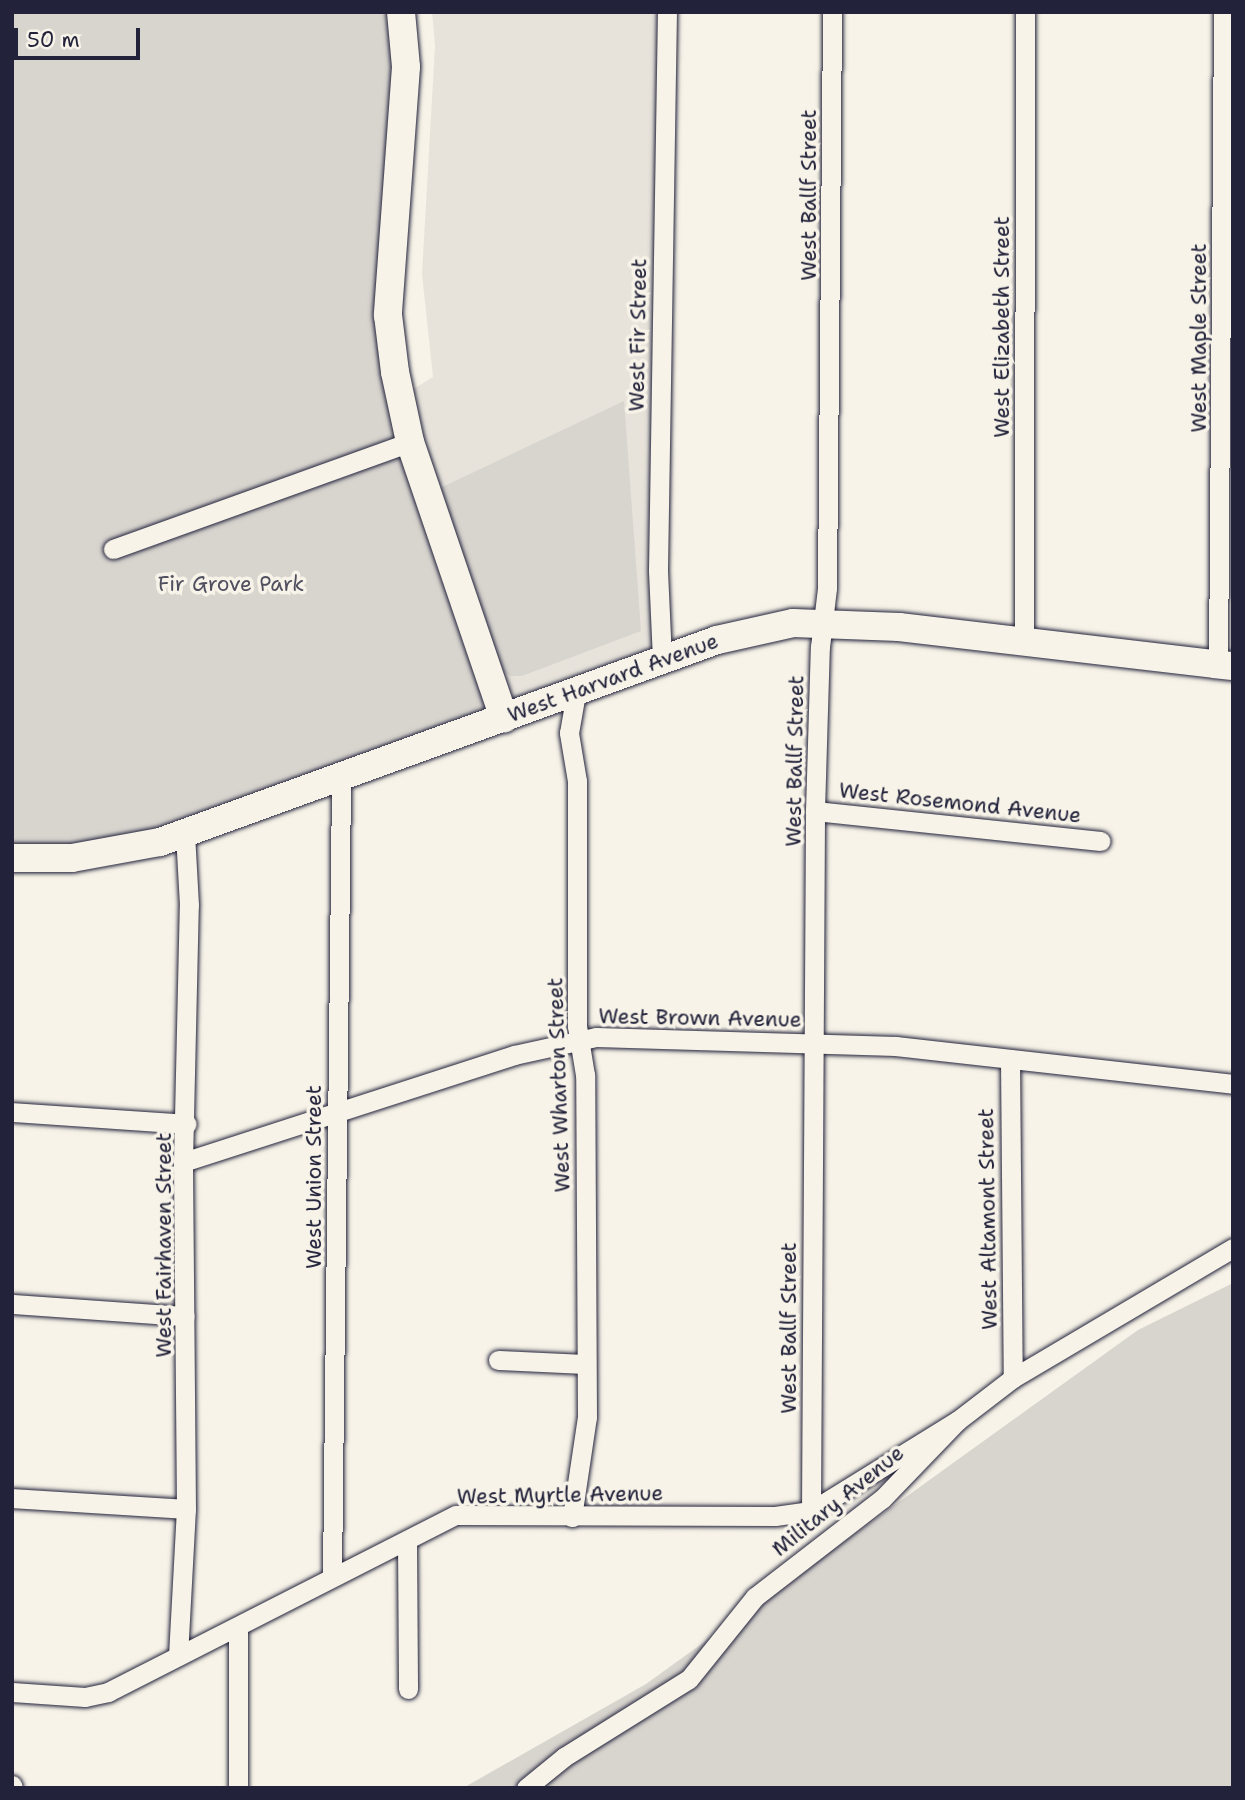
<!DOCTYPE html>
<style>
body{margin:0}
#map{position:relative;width:1245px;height:1800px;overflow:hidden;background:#f7f3e8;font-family:"Shantell Sans",sans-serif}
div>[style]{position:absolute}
.built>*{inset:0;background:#e7e3db}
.green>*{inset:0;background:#d8d5cf}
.roads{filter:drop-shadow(0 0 2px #22223b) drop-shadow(0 0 2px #22223b)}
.street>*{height:19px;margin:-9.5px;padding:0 9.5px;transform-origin:9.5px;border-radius:9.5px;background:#f7f3e8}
.secondary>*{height:28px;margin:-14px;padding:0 14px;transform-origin:14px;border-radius:14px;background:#f7f3e8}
span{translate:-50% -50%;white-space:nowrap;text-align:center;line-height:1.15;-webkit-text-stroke:7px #f7f3e8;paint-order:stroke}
.street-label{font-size:21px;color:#22223b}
.park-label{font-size:21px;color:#504f60}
.frame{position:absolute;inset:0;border:14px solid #22223b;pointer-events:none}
.scale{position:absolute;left:14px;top:28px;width:126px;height:32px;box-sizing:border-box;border:4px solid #22223b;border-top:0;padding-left:9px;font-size:21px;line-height:24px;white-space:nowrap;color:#22223b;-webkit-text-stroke:5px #f7f3e8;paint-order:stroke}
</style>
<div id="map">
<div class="built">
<i style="clip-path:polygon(432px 12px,667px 12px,662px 659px,504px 718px,399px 398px,433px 377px,422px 274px,435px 46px)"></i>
</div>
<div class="green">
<i style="clip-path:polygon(12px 12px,398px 12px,392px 348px,504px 718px,133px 849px,12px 856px)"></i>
<i style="clip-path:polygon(624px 401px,641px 631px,522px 676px,510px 676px,500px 669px,440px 488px)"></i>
<i style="clip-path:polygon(1233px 1283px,1233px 1788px,463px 1788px,646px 1684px,1138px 1330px)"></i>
</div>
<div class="roads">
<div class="street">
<i style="left:113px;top:549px;width:316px;rotate:-19.8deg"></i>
<i style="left:1024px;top:642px;width:630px;rotate:-89.91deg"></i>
<i style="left:662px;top:659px;width:89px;rotate:-92.6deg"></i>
<i style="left:658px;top:570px;width:558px;rotate:-89.08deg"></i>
<i style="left:1218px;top:665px;width:653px;rotate:-89.56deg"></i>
<i style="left:815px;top:811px;width:287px;rotate:6deg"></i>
<i style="left:1010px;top:1059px;width:319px;rotate:89.5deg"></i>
<i style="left:12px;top:1112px;width:175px;rotate:3.9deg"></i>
<i style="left:183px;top:1162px;width:348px;rotate:-17.9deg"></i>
<i style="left:514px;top:1055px;width:84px;rotate:-12.4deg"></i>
<i style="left:596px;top:1037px;width:300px;rotate:1.7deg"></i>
<i style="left:896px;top:1046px;width:339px;rotate:6.4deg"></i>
<i style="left:12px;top:1304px;width:173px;rotate:4deg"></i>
<i style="left:498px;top:1360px;width:88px;rotate:2.6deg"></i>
<i style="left:12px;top:1498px;width:174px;rotate:3.6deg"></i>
<i style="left:811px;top:1511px;width:700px;rotate:-89.67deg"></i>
<i style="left:815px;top:811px;width:164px;rotate:-88.3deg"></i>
<i style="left:820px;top:647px;width:59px;rotate:-83.2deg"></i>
<i style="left:827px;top:588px;width:576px;rotate:-89.5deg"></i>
<i style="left:572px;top:1517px;width:101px;rotate:-81.5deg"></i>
<i style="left:587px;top:1417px;width:342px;rotate:-90.3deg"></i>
<i style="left:585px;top:1075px;width:50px;rotate:-99.3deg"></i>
<i style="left:577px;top:1026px;width:245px;rotate:-90deg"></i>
<i style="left:577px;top:781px;width:49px;rotate:-99.5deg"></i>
<i style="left:569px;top:733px;width:41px;rotate:-80.1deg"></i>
<i style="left:407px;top:1541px;width:148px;rotate:89.6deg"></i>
<i style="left:332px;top:1576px;width:799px;rotate:-89.35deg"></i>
<i style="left:238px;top:1628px;width:160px;rotate:90deg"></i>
<i style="left:178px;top:1656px;width:147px;rotate:-86.9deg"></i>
<i style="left:186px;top:1509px;width:347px;rotate:-90.5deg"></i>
<i style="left:183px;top:1162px;width:257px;rotate:-88.7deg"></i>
<i style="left:189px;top:905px;width:71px;rotate:-93.2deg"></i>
<i style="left:12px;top:1692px;width:73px;rotate:3.9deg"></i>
<i style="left:85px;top:1697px;width:24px;rotate:-12deg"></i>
<i style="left:108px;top:1692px;width:390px;rotate:-27deg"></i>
<i style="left:456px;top:1515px;width:319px;rotate:0.2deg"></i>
<i style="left:775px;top:1516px;width:36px;rotate:-8deg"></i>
<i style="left:811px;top:1511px;width:172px;rotate:-31.7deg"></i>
<i style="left:12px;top:1785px;width:3px;rotate:72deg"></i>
<i style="left:526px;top:1788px;width:49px;rotate:-39.2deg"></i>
<i style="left:564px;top:1757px;width:147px;rotate:-32deg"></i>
<i style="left:689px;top:1679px;width:105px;rotate:-51.2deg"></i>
<i style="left:755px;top:1597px;width:160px;rotate:-37.7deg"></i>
<i style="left:882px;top:1499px;width:108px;rotate:-46.1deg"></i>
<i style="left:957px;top:1421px;width:71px;rotate:-37.5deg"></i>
<i style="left:1013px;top:1378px;width:256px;rotate:-30.6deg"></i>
</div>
<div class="secondary">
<i style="left:401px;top:12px;width:55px;rotate:84.8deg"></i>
<i style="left:406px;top:67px;width:249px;rotate:94.2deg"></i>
<i style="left:388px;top:315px;width:57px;rotate:83deg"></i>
<i style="left:395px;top:372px;width:72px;rotate:77.9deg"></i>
<i style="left:410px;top:442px;width:292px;rotate:71.2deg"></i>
<i style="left:12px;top:858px;width:60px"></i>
<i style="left:72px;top:858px;width:89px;rotate:-10.3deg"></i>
<i style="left:160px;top:842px;width:592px;rotate:-19.93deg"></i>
<i style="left:717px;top:640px;width:78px;rotate:-12.6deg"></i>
<i style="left:793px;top:623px;width:106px;rotate:2.2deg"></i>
<i style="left:899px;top:627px;width:336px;rotate:6.7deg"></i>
</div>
</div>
<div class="street-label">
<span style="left:809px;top:195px;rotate:-90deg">West Ballf Street</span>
<span style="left:1002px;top:327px;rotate:-90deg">West Elizabeth Street</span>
<span style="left:638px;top:335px;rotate:-89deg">West Fir Street</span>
<span style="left:1199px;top:338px;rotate:-90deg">West Maple Street</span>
<span style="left:613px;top:678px;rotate:-20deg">West Harvard Avenue</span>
<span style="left:795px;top:761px;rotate:-89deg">West Ballf Street</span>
<span style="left:960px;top:803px;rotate:6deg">West Rosemond Avenue</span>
<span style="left:700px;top:1018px;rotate:1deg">West Brown Avenue</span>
<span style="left:559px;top:1085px;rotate:-92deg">West Wharton Street</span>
<span style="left:314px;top:1177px;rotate:-90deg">West Union Street</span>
<span style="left:988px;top:1219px;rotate:-91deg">West Altamont Street</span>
<span style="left:164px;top:1245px;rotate:-90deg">West Fairhaven Street</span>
<span style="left:789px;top:1328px;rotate:-90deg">West Ballf Street</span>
<span style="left:560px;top:1495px;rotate:-1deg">West Myrtle Avenue</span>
<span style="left:838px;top:1501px;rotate:-39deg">Military Avenue</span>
</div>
<div class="park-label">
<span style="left:231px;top:584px">Fir Grove Park</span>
</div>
<div class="frame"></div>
<div class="scale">50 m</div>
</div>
